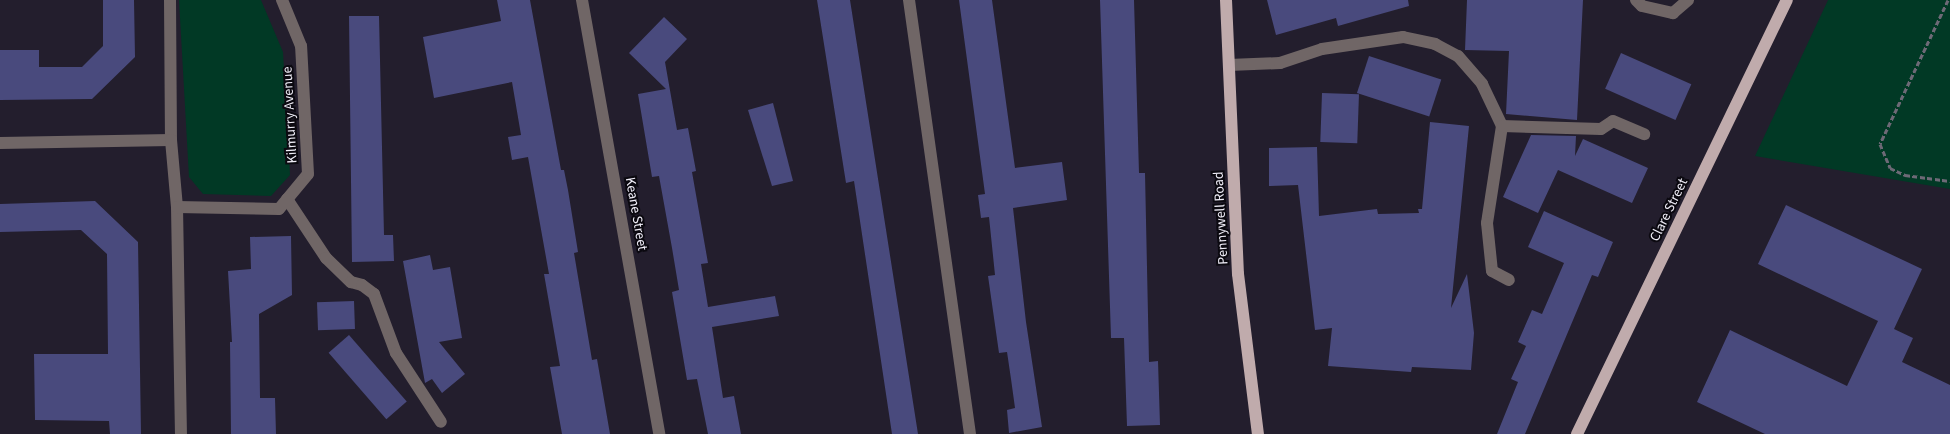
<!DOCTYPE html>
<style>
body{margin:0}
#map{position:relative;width:1950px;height:434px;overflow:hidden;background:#231e2d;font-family:"Source Sans 3",sans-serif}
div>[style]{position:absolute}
.green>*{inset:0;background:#013925}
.building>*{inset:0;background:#494a7d;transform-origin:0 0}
.path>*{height:3px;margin-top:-1.5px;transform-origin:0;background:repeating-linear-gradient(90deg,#6d6976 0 5px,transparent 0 7.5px)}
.minor>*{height:12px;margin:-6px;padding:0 6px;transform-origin:6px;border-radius:6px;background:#706666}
.major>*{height:12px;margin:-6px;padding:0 6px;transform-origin:6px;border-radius:6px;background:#c0abac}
span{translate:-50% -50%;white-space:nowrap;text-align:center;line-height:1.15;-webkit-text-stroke:4px #0b0910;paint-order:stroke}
.street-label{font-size:14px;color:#f0eef8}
</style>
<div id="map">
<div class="green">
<i style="clip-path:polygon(179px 0,261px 0,283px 52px,290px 175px,271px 196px,203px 194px,189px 177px)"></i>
<i style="clip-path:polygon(1828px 0,1950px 0,1950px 189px,1755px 156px)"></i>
</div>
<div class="building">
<i style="clip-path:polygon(103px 0,134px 0,135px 57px,92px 99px,0 100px,0 50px,39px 50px,39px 67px,82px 67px,103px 46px)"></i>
<i style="clip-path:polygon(497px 0,530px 0,561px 170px,564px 170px,568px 190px,578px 252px,574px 253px,592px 360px,597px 359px,610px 434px,562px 434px,550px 367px,560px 366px,544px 274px,549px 274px,528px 157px,512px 160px,508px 137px,521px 135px,512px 82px,434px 98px,423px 37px,501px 21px)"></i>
<i style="clip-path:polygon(817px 0,850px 0,918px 434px,892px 434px,854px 181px,846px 183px)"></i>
<i style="clip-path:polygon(959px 0,992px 0,1015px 168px,1062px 162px,1067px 200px,1013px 208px,1026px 322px,1042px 427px,1009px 433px,1007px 410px,1015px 408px,1011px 379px,1007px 352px,999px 353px,988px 276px,995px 275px,989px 217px,981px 218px,978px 195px,985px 194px)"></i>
<i style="clip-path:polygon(1100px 0,1134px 0,1139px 173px,1145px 173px,1149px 362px,1158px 361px,1160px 425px,1127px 426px,1124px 338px,1111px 338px)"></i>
<i style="clip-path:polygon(1267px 0,1408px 0,1409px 6px,1338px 26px,1336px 18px,1276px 35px)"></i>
<i style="clip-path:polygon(1467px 0,1583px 0,1577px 120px,1506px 114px,1509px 51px,1465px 50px)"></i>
<i style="clip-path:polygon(349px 16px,379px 16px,384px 235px,393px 235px,394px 261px,352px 262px)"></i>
<i style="clip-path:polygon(664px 17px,687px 39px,665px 62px,677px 130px,688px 128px,696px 171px,692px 172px,708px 263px,701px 264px,708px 307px,775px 296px,779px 316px,712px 327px,723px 398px,734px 396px,741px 434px,708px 434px,697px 379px,687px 380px,672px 292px,679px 290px,672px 248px,659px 176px,652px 177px,638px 94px,666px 89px,629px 53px)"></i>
<i style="left:1621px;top:53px;width:77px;height:39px;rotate:24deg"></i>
<i style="left:1369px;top:56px;width:76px;height:39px;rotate:18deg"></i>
<i style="left:1322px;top:93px;width:37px;height:49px;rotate:2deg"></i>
<i style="clip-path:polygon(773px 103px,793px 181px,772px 186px,748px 110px)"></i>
<i style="clip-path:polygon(1430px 122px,1469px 126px,1451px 308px,1467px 274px,1474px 333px,1471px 370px,1412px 367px,1411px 372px,1328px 366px,1332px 328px,1315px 330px,1298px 185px,1269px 186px,1269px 148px,1317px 147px,1319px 216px,1377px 209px,1378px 214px,1419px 213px,1418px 209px,1422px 209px)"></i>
<i style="clip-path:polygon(1531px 135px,1576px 136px,1575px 156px,1583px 139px,1648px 168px,1632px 203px,1558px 170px,1538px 213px,1503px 197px)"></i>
<i style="clip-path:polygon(95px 201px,138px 242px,141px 434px,110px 434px,109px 421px,35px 420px,34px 354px,108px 354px,107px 254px,81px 230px,0 232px,0 204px)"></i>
<i style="clip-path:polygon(1786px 205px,1922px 269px,1894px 329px,1913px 338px,1902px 362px,1950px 385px,1950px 434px,1765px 434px,1697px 402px,1730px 330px,1847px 386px,1878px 321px,1758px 264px)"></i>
<i style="clip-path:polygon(1544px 211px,1613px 242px,1598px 277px,1592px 275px,1525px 434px,1497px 434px,1518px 382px,1511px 379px,1526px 346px,1518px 342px,1532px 310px,1542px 314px,1564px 263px,1528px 247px)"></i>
<i style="clip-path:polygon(291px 236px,292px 295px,259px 314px,260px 398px,275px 398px,276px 434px,231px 434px,230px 342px,232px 342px,228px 271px,251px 269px,250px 237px)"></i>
<i style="clip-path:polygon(430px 255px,433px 270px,450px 267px,462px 338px,439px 342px,465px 374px,442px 393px,432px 379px,425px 383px,403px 261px)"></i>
<i style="left:354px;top:301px;width:28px;height:37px;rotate:88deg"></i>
<i style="left:349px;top:335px;width:88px;height:27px;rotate:49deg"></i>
</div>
<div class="path">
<i style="left:1948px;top:0;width:159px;rotate:115.3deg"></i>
<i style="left:1880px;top:144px;width:26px;rotate:67deg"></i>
<i style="left:1890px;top:168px;width:17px;rotate:25deg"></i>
<i style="left:1905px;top:175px;width:45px;rotate:7.6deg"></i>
</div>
<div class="minor">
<i style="left:170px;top:0;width:140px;rotate:89.6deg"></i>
<i style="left:582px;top:0;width:441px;rotate:79.9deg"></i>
<i style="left:909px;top:0;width:438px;rotate:82deg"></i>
<i style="left:1636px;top:0;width:8px;rotate:45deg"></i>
<i style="left:1642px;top:6px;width:32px;rotate:13deg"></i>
<i style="left:1673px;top:13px;width:20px;rotate:-41deg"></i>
<i style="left:1229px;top:65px;width:51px;rotate:-2.2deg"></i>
<i style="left:1280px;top:63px;width:44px;rotate:-18.4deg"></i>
<i style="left:1322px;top:49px;width:82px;rotate:-8.4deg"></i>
<i style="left:1403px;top:37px;width:33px;rotate:12deg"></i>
<i style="left:1435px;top:44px;width:26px;rotate:28deg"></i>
<i style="left:1458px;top:56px;width:37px;rotate:49deg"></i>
<i style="left:1482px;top:84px;width:47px;rotate:64.5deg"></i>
<i style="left:1502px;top:126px;width:98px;rotate:98.8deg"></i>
<i style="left:1487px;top:223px;width:48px;rotate:84.1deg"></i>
<i style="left:1492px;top:271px;width:19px;rotate:28deg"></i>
<i style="left:1502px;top:126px;width:99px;rotate:1.7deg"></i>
<i style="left:1601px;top:129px;width:14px;rotate:-34deg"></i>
<i style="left:1613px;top:121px;width:34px;rotate:23deg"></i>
<i style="left:0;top:143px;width:171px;rotate:-1deg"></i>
<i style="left:171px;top:140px;width:67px;rotate:84.9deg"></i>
<i style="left:177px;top:207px;width:227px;rotate:89deg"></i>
<i style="left:287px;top:199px;width:71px;rotate:56.5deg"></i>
<i style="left:326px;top:258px;width:35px;rotate:44deg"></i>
<i style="left:351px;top:282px;width:11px;rotate:15deg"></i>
<i style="left:362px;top:285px;width:15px;rotate:37deg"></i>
<i style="left:374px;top:294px;width:63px;rotate:69.6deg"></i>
<i style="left:396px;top:353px;width:82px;rotate:56.9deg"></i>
<i style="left:177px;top:207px;width:102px;rotate:1.1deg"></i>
<i style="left:279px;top:209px;width:45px;rotate:-50.4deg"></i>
<i style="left:308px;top:174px;width:128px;rotate:-93.1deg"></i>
<i style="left:301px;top:46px;width:50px;rotate:-112.4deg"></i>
</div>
<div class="major">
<i style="left:1226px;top:0;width:274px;rotate:87.5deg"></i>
<i style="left:1238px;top:274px;width:161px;rotate:82.9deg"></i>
<i style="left:1577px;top:434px;width:482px;rotate:-64.2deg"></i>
</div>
<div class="street-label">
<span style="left:290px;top:115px;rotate:-93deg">Kilmurry Avenue</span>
<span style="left:1669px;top:210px;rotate:-64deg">Clare Street</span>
<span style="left:636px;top:214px;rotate:80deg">Keane Street</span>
<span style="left:1221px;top:218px;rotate:-93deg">Pennywell Road</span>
</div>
</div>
